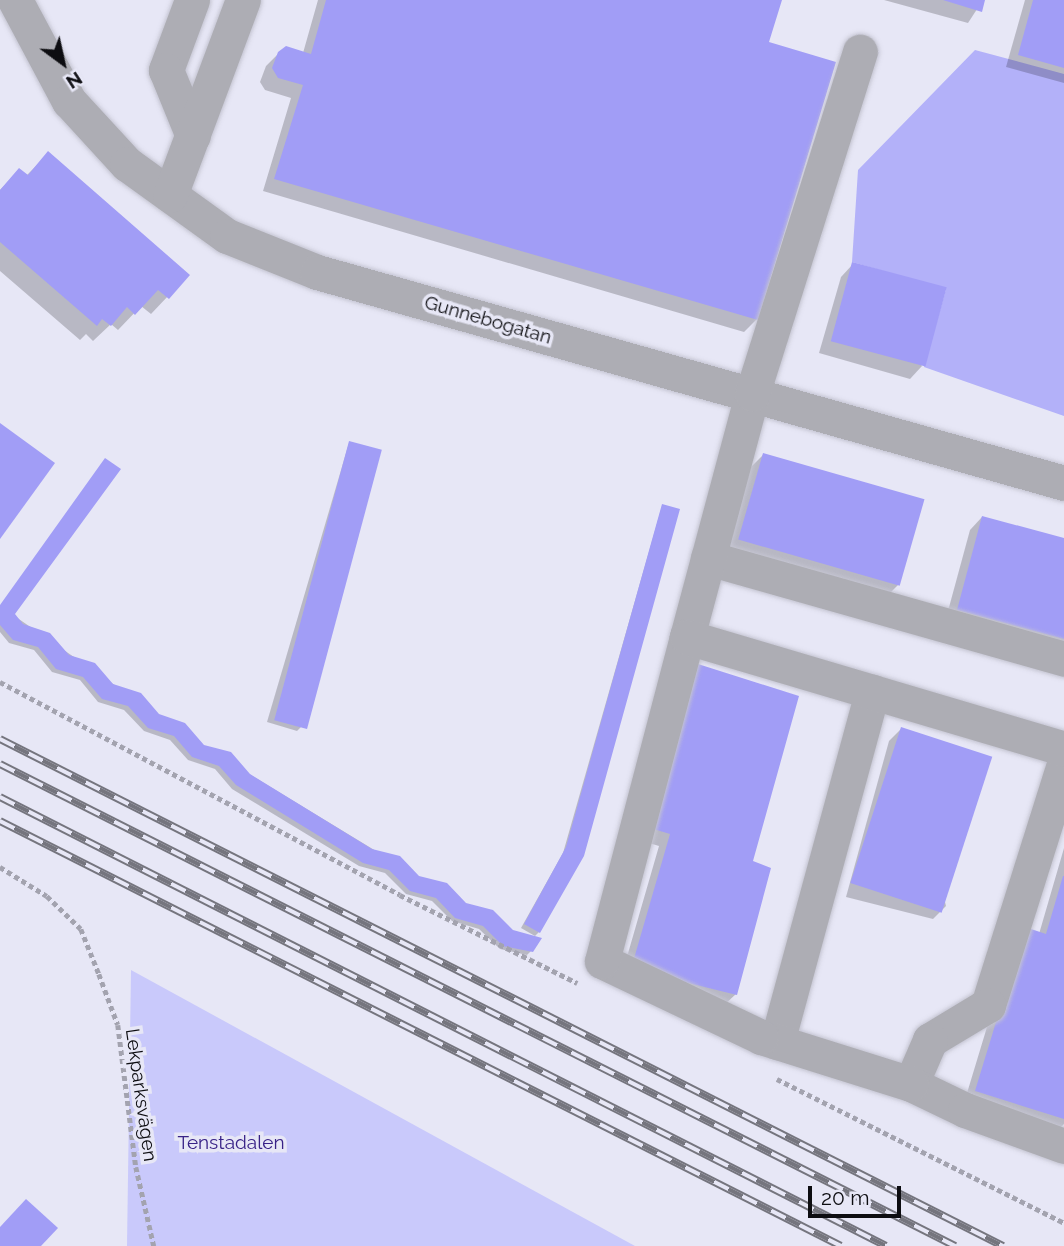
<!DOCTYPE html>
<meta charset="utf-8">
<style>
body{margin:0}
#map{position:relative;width:1064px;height:1246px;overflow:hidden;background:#e7e7f6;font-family:Raleway,sans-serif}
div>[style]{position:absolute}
.green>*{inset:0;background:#c9c9fb}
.forest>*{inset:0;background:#b3b1f9}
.shadow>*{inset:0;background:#0003}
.building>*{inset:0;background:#a19df6;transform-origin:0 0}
.path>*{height:4.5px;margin-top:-2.25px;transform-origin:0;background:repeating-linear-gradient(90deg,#a3a3af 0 5px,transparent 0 8.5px)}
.roads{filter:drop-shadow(0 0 2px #c4c4d1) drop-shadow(0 0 2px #c4c4d1)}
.minor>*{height:35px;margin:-17.5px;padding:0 17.5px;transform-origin:17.5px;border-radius:17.5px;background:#adadb4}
.rail>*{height:8px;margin-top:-4px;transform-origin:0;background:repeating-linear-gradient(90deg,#e7e7f6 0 16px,#75757e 0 32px);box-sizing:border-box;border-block:2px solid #75757e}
span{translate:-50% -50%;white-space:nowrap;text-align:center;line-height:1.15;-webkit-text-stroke:7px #e7e7f6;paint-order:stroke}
.street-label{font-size:19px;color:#0d0d11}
.park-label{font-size:19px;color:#382287}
.north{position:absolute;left:28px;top:28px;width:70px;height:70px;-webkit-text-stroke:5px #e7e7f6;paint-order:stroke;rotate:147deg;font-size:19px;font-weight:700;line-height:28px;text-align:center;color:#0d0d11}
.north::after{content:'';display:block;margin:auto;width:24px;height:32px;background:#0d0d11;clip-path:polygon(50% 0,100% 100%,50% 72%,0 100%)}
.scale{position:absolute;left:808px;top:1186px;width:93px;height:32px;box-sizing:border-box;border:4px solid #0d0d11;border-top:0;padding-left:9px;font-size:21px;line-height:24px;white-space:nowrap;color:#0d0d11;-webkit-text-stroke:5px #e7e7f6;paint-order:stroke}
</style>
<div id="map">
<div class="green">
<i style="clip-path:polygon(131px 970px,635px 1246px,127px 1246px)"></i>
</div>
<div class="forest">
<i style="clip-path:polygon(975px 50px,1064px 74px,1064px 416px,924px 367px,946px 289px,852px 262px,858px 170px)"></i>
</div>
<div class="shadow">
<i style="clip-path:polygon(318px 0,780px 0,767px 44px,757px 319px,744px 332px,263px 191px,291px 98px,265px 90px,260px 82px,266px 66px,279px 53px,303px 53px)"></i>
<i style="clip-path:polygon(884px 0,983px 0,968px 23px)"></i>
<i style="clip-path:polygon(1025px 0,1064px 0,1064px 83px,1006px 67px)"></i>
<i style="clip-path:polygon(48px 154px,188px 275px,151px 314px,141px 306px,118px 330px,111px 324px,93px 341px,86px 334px,80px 340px,0 271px,0 190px,19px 170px,26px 176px)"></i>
<i style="clip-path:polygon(853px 264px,922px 366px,910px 379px,819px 353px,841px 277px)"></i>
<i style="clip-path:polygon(349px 443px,301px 727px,297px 731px,267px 722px)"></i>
<i style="clip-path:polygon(763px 455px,900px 583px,888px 595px,727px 552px,751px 467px)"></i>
<i style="clip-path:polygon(662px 506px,678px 510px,539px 932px,535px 936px,521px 928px,563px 853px)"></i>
<i style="clip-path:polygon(982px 517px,1064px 539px,1064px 655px,945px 622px,970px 530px)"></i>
<i style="clip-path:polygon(0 606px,203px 746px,465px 905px,531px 951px,527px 955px,500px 949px,479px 929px,452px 921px,432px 901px,406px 894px,385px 873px,359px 866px,232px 789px,215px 769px,188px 760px,170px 740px,144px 731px,124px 710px,98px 702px,80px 680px,52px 672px,34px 650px,9px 643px,0 632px)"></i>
<i style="clip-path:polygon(686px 679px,751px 862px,736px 994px,723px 1006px,620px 981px,659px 846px,639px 840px)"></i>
<i style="clip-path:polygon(901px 729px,946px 906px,933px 919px,846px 897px,889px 741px)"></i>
<i style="clip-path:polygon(1064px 848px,1064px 1124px,1056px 1132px,964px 1103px,1013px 941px,1039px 934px)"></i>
</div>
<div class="building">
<i style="clip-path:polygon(326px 0,782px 0,769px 42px,836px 62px,758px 320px,274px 179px,303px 85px,278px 78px,272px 68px,278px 52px,286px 46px,311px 54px)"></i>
<i style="clip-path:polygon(943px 0,985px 0,982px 12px)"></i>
<i style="clip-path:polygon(1033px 0,1064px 0,1064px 68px,1018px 55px)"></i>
<i style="clip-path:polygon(48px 151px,190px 275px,169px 299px,158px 290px,135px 315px,127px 307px,111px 326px,102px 319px,97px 326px,0 242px,0 190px,19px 168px,28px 175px)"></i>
<i style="left:852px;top:262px;width:98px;height:82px;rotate:15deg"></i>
<i style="clip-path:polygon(0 423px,55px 463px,0 539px)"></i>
<i style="left:349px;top:441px;width:34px;height:289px;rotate:15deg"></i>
<i style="left:763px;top:453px;width:168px;height:90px;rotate:16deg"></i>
<i style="clip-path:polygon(105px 458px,121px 469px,15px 614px,23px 624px,50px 633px,69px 655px,95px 663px,113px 684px,141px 693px,159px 714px,185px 723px,204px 745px,231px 752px,250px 774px,372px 849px,400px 856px,419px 876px,447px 883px,466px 903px,493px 910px,513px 930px,542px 938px,533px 952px,503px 946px,483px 926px,455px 918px,436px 898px,410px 891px,389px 870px,363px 863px,236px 785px,219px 766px,192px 757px,174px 736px,148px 728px,128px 706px,102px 699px,83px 677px,56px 669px,38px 647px,13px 640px,0 625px,0 605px)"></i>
<i style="clip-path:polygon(662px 504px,680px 509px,584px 856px,540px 933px,524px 924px,566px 847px)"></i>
<i style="clip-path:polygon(982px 516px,1064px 538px,1064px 639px,957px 610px)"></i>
<i style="clip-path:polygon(698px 664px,799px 696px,753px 861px,771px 868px,737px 995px,631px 969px,670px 834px,650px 828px)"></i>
<i style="left:901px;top:727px;width:96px;height:164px;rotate:18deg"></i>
<i style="clip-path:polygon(1063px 876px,1064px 876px,1064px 1119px,975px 1091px,1025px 927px,1046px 934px)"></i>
<i style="clip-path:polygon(26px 1199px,58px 1228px,41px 1246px,0 1246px,0 1227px)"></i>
</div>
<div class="path">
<i style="left:0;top:682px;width:453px;rotate:28deg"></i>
<i style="left:400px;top:895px;width:198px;rotate:26.4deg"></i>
<i style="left:0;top:867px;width:55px;rotate:31.7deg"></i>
<i style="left:47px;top:896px;width:47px;rotate:44.1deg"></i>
<i style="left:81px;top:929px;width:48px;rotate:68.2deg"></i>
<i style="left:99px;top:974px;width:54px;rotate:69.6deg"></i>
<i style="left:118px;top:1025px;width:143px;rotate:82.8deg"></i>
<i style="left:136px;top:1167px;width:81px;rotate:77.2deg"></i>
<i style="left:777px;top:1079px;width:321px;rotate:26.6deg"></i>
</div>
<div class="roads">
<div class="minor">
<i style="left:15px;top:0;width:115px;rotate:61.9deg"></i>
<i style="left:69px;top:101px;width:86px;rotate:47.4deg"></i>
<i style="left:127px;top:164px;width:123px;rotate:35.8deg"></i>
<i style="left:227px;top:236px;width:97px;rotate:21.8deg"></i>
<i style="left:317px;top:272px;width:776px;rotate:15.77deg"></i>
<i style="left:192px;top:0;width:75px;rotate:110.4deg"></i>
<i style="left:166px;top:70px;width:71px;rotate:67.8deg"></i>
<i style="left:170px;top:195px;width:208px;rotate:-69.5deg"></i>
<i style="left:708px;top:558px;width:370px;rotate:15.8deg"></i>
<i style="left:687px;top:637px;width:252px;rotate:-75deg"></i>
<i style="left:752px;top:394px;width:359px;rotate:-72.5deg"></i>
<i style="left:1064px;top:764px;width:253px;rotate:107.5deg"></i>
<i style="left:988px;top:1005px;width:68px;rotate:148.9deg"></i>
<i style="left:930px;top:1040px;width:48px;rotate:113.4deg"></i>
<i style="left:911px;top:1084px;width:60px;rotate:25.7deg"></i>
<i style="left:965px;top:1110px;width:105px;rotate:20deg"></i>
<i style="left:777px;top:1042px;width:363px;rotate:-74.8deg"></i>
<i style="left:911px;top:1084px;width:157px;rotate:-162.6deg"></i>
<i style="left:761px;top:1037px;width:176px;rotate:-154.5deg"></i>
<i style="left:602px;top:961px;width:335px;rotate:-75.3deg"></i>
<i style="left:687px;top:637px;width:393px;rotate:16.5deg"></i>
</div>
</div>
<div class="rail">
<i style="left:0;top:739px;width:1124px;rotate:26.82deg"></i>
<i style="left:0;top:764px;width:1070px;rotate:26.78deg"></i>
<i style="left:0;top:797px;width:993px;rotate:26.87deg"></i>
<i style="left:0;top:821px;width:942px;rotate:26.81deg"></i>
</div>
<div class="street-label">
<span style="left:488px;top:320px;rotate:16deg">Gunnebogatan</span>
<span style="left:141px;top:1095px;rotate:82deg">Lekparksvägen</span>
</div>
<div class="park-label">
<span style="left:231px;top:1143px">Tenstadalen</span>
</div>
<div class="north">N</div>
<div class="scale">20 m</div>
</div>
